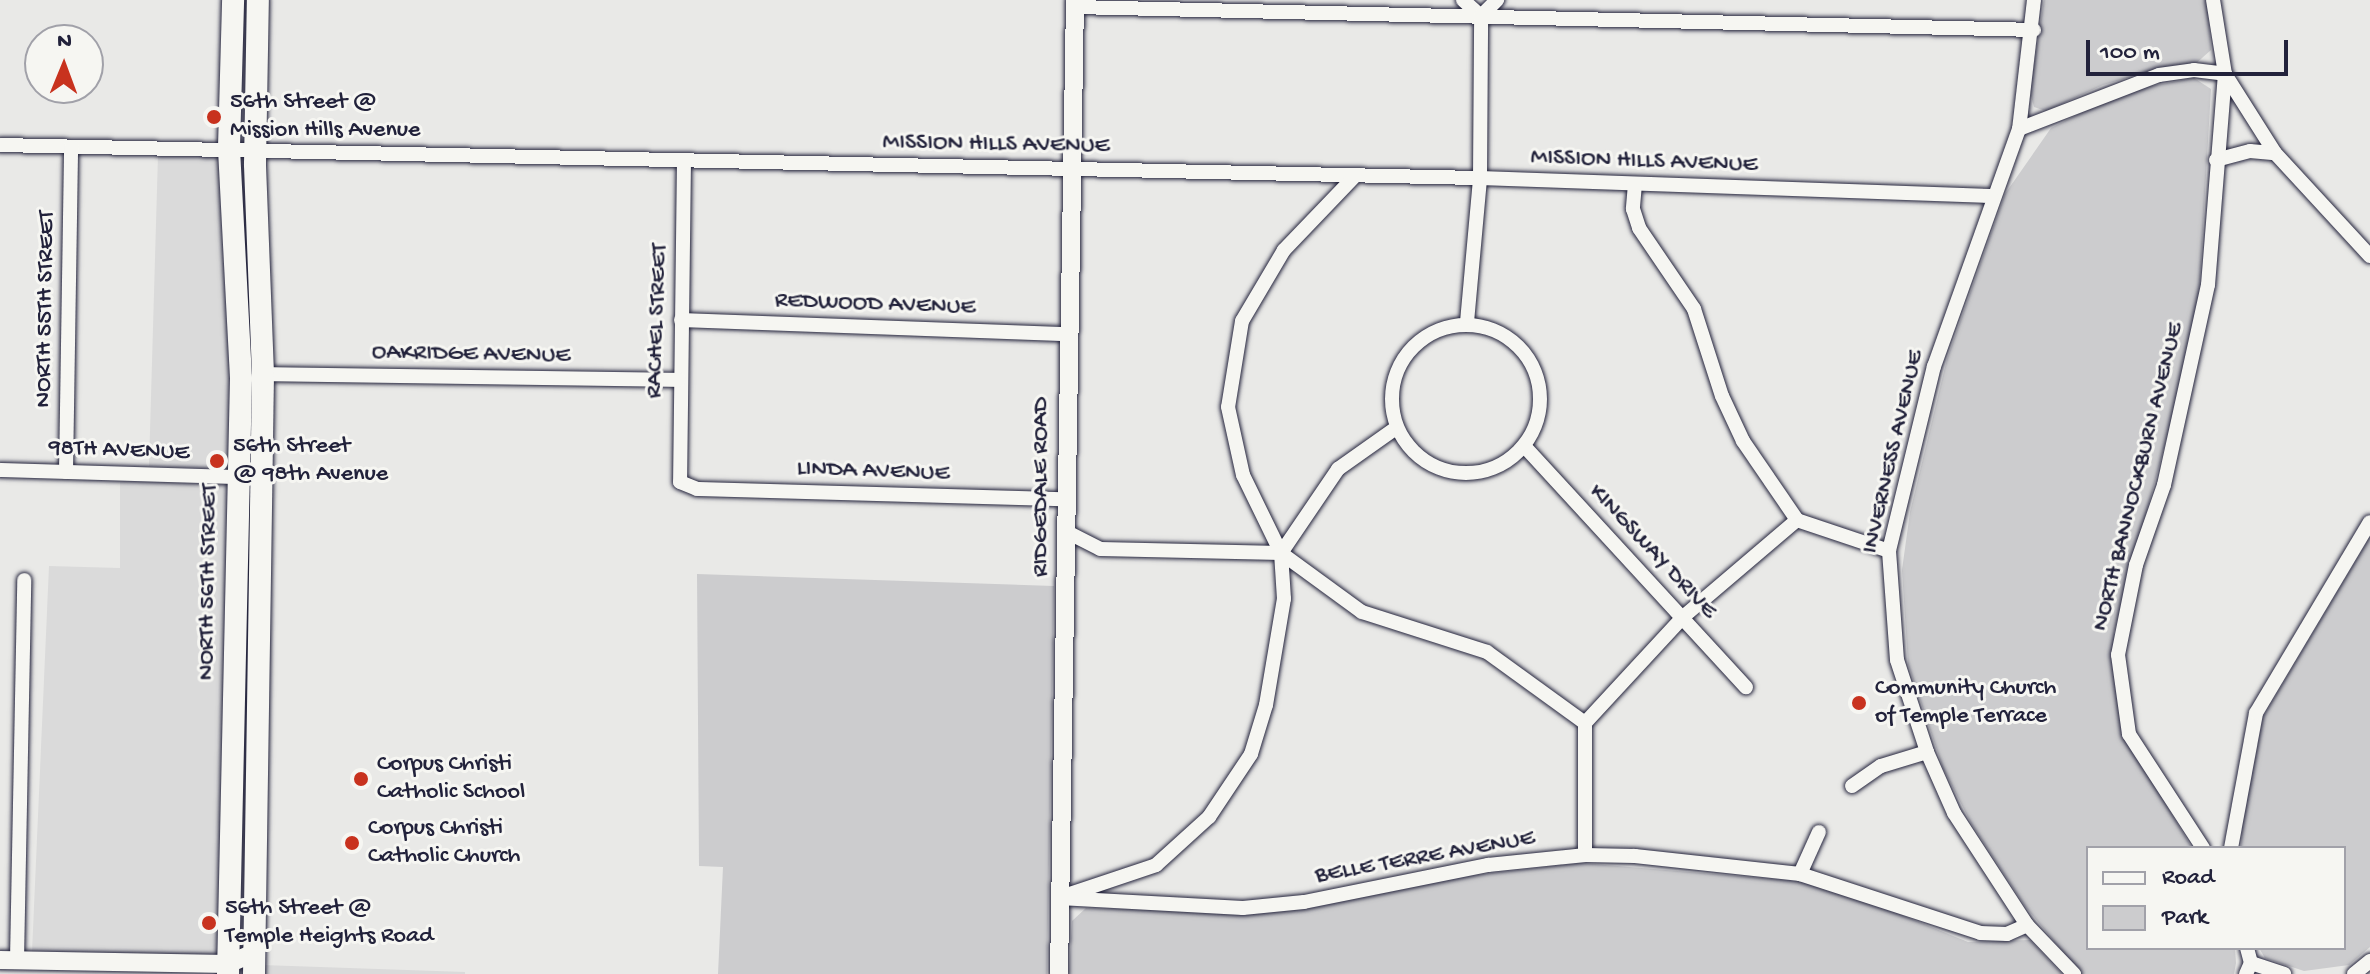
<!DOCTYPE html>
<style>
body{margin:0}
#map{position:relative;width:2370px;height:974px;overflow:hidden;background:#e9e9e7;font-family:"Gochi Hand",sans-serif}
div>[style]{position:absolute}
.built>*{inset:0;background:#dadada}
.green>*{inset:0;background:#ccccce}
.roads{filter:drop-shadow(0 0 2px #22223b) drop-shadow(0 0 2px #22223b)}
.minor>*{height:14px;margin:-7px;padding:0 7px;transform-origin:7px;border-radius:7px;background:#f6f6f2}
.minor>.ring{margin:-7px;padding:0;box-sizing:content-box;background:none;border:14px solid #f6f6f2;border-radius:50%}
.tertiary>*{height:18px;margin:-9px;padding:0 9px;transform-origin:9px;border-radius:9px;background:#f6f6f2}
.primary>*{height:22px;margin:-11px;padding:0 11px;transform-origin:11px;border-radius:11px;background:#f6f6f2}
.dots>*{width:22px;height:22px;translate:-50% -50%;box-sizing:border-box;border:4px solid #f6f6f2;border-radius:50%}
span{translate:-50% -50%;white-space:nowrap;text-align:center;line-height:1.15;-webkit-text-stroke:6px #f6f6f2;paint-order:stroke}
.poi-label{font-size:24px;color:#22223b}
.left{translate:0 -50%;text-align:left}
.street-label{font-size:24px;color:#22223b}
.legend{position:absolute;left:2086px;top:846px;width:260px;height:104px;box-sizing:border-box;background:#f6f6f2;border:2px solid #a1a1a9;margin:0;padding:10px 14px;list-style:none;font-size:24px;color:#22223b}
.legend li{display:flex;align-items:center;gap:16px;height:40px}
.legend b{width:40px;border:2px solid #a1a1a9}
.north{position:absolute;left:24px;top:24px;width:80px;height:80px;box-sizing:border-box;background:#f6f6f2;border:2px solid #a1a1a9;border-radius:50%;rotate:1deg;font-size:22px;font-weight:700;line-height:32px;text-align:center;color:#22223b}
.north::after{content:'';display:block;margin:auto;width:28px;height:36px;background:#c8321e;clip-path:polygon(50% 0,100% 100%,50% 72%,0 100%)}
.scale{position:absolute;left:2086px;top:40px;width:202px;height:36px;box-sizing:border-box;border:4px solid #22223b;border-top:0;padding-left:10px;font-size:24px;line-height:28px;white-space:nowrap;color:#22223b;-webkit-text-stroke:6px #f6f6f2;paint-order:stroke}
</style>
<div id="map">
<div class="built">
<i style="clip-path:polygon(158px 155px,223px 155px,234px 375px,230px 469px,149px 466px)"></i>
<i style="clip-path:polygon(120px 481px,229px 485px,219px 956px,32px 952px,49px 566px,120px 568px)"></i>
<i style="clip-path:polygon(262px 965px,465px 972px,465px 974px,262px 974px)"></i>
</div>
<div class="green">
<i style="clip-path:polygon(2044px 0,2207px 0,2211px 50px,2193px 66px,2154px 70px,2103px 85px,2046px 111px,2034px 107px,2030px 92px)"></i>
<i style="clip-path:polygon(2194px 78px,2211px 89px,2199px 296px,2177px 400px,2114px 632px,2115px 682px,2125px 736px,2192px 848px,2088px 848px,2088px 948px,2235px 948px,2236px 963px,2234px 974px,2081px 974px,2025px 906px,1971px 823px,1943px 768px,1908px 664px,1902px 570px,1910px 512px,1947px 359px,2005px 194px,2051px 128px,2125px 91px)"></i>
<i style="clip-path:polygon(2370px 537px,2370px 947px,2349px 965px,2304px 971px,2265px 958px,2259px 948px,2344px 948px,2344px 848px,2241px 848px,2242px 825px,2263px 717px)"></i>
<i style="clip-path:polygon(697px 574px,1054px 586px,1047px 974px,718px 974px,723px 867px,699px 866px)"></i>
<i style="clip-path:polygon(1581px 863px,1799px 881px,1867px 901px,1968px 942px,2030px 940px,2062px 974px,1069px 974px,1072px 921px,1086px 908px,1267px 913px,1475px 875px)"></i>
</div>
<div class="roads">
<div class="minor">
<i style="left:1463px;top:0;width:24px;rotate:42deg"></i>
<i style="left:2034px;top:0;width:130px;rotate:96.6deg"></i>
<i style="left:2019px;top:129px;width:252px;rotate:109.7deg"></i>
<i style="left:1934px;top:366px;width:190px;rotate:103.7deg"></i>
<i style="left:1889px;top:551px;width:109px;rotate:85.8deg"></i>
<i style="left:1897px;top:660px;width:97px;rotate:71.9deg"></i>
<i style="left:1927px;top:752px;width:67px;rotate:66.1deg"></i>
<i style="left:1954px;top:813px;width:134px;rotate:56.9deg"></i>
<i style="left:2027px;top:925px;width:68px;rotate:46.2deg"></i>
<i style="left:1075px;top:7px;width:959px;rotate:1.37deg"></i>
<i style="left:2019px;top:129px;width:150px;rotate:-21.1deg"></i>
<i style="left:2159px;top:75px;width:35px;rotate:-8deg"></i>
<i style="left:2194px;top:70px;width:31px;rotate:7deg"></i>
<i style="left:2225px;top:74px;width:93px;rotate:57.7deg"></i>
<i style="left:2275px;top:153px;width:140px;rotate:47.3deg"></i>
<i style="left:0;top:145px;width:1480px;rotate:1.28deg"></i>
<i style="left:1480px;top:178px;width:511px;rotate:2.02deg"></i>
<i style="left:684px;top:160px;width:322px;rotate:90.7deg"></i>
<i style="left:680px;top:482px;width:18px;rotate:22deg"></i>
<i style="left:697px;top:489px;width:368px;rotate:1.6deg"></i>
<i style="left:2216px;top:160px;width:35px;rotate:-15deg"></i>
<i style="left:2250px;top:151px;width:25px;rotate:5deg"></i>
<i style="left:1355px;top:176px;width:103px;rotate:133.8deg"></i>
<i style="left:1284px;top:250px;width:82px;rotate:120.6deg"></i>
<i style="left:1242px;top:321px;width:87px;rotate:99.2deg"></i>
<i style="left:1228px;top:407px;width:70px;rotate:77.6deg"></i>
<i style="left:1243px;top:475px;width:87px;rotate:64deg"></i>
<i style="left:1281px;top:553px;width:100px;rotate:36.1deg"></i>
<i style="left:1362px;top:612px;width:131px;rotate:17.7deg"></i>
<i style="left:1487px;top:652px;width:121px;rotate:35.9deg"></i>
<i style="left:1585px;top:723px;width:132px;rotate:90deg"></i>
<i style="left:1635px;top:184px;width:25px;rotate:95deg"></i>
<i style="left:1633px;top:209px;width:20px;rotate:72deg"></i>
<i style="left:1639px;top:228px;width:98px;rotate:55.8deg"></i>
<i style="left:1694px;top:309px;width:91px;rotate:72.2deg"></i>
<i style="left:1722px;top:396px;width:50px;rotate:65deg"></i>
<i style="left:1743px;top:441px;width:96px;rotate:55.6deg"></i>
<i style="left:681px;top:320px;width:387px;rotate:2.1deg"></i>
<i style="left:1467px;top:322px;width:145px;rotate:-84.8deg"></i>
<i style="left:1480px;top:178px;width:162px;rotate:-89.6deg"></i>
<i style="left:1481px;top:16px;width:23px;rotate:-45deg"></i>
<i class="ring" style="left:1392px;top:325px;width:134px;height:134px"></i>
<i style="left:263px;top:374px;width:416px;rotate:0.8deg"></i>
<i style="left:1526px;top:448px;width:325px;rotate:47.4deg"></i>
<i style="left:0;top:470px;width:236px;rotate:1.7deg"></i>
<i style="left:66px;top:472px;width:325px;rotate:-89.1deg"></i>
<i style="left:1067px;top:532px;width:37px;rotate:27deg"></i>
<i style="left:1100px;top:549px;width:181px;rotate:1.3deg"></i>
<i style="left:1585px;top:723px;width:144px;rotate:-47.2deg"></i>
<i style="left:1683px;top:617px;width:150px;rotate:-40.4deg"></i>
<i style="left:1797px;top:520px;width:97px;rotate:18.6deg"></i>
<i style="left:1852px;top:786px;width:35px;rotate:-35deg"></i>
<i style="left:1881px;top:766px;width:48px;rotate:-16.9deg"></i>
<i style="left:2203px;top:848px;width:136px;rotate:-123deg"></i>
<i style="left:2129px;top:734px;width:80px;rotate:-97.9deg"></i>
<i style="left:2118px;top:655px;width:92px;rotate:-78.7deg"></i>
<i style="left:2136px;top:565px;width:85px;rotate:-70.7deg"></i>
<i style="left:2164px;top:485px;width:205px;rotate:-77.6deg"></i>
<i style="left:2208px;top:285px;width:212px;rotate:-85.4deg"></i>
<i style="left:2225px;top:74px;width:75px;rotate:-99.2deg"></i>
<i style="left:2231px;top:848px;width:137px;rotate:-79.5deg"></i>
<i style="left:2256px;top:713px;width:222px;rotate:-59.2deg"></i>
<i style="left:1800px;top:874px;width:46px;rotate:-65.7deg"></i>
<i style="left:1067px;top:895px;width:94px;rotate:-18.6deg"></i>
<i style="left:1156px;top:865px;width:72px;rotate:-42.2deg"></i>
<i style="left:1209px;top:817px;width:76px;rotate:-56.3deg"></i>
<i style="left:1251px;top:754px;width:51px;rotate:-73deg"></i>
<i style="left:1266px;top:705px;width:108px;rotate:-80.4deg"></i>
<i style="left:1284px;top:599px;width:46px;rotate:-93.7deg"></i>
<i style="left:1281px;top:553px;width:102px;rotate:-55.8deg"></i>
<i style="left:1338px;top:469px;width:71px;rotate:-35.3deg"></i>
<i style="left:1059px;top:898px;width:184px;rotate:3.1deg"></i>
<i style="left:1243px;top:908px;width:61px;rotate:-5.6deg"></i>
<i style="left:1304px;top:902px;width:188px;rotate:-11.4deg"></i>
<i style="left:1488px;top:865px;width:98px;rotate:-5.9deg"></i>
<i style="left:1585px;top:855px;width:50px;rotate:1.1deg"></i>
<i style="left:1635px;top:856px;width:166px;rotate:6.2deg"></i>
<i style="left:1800px;top:874px;width:189px;rotate:18.1deg"></i>
<i style="left:1980px;top:933px;width:27px;rotate:2deg"></i>
<i style="left:2007px;top:934px;width:22px;rotate:-24deg"></i>
<i style="left:17px;top:960px;width:380px;rotate:-88.9deg"></i>
<i style="left:2251px;top:963px;width:35px;rotate:18deg"></i>
<i style="left:2246px;top:974px;width:12px;rotate:-66deg"></i>
<i style="left:2251px;top:963px;width:16px;rotate:-105deg"></i>
<i style="left:2354px;top:974px;width:21px;rotate:-39deg"></i>
</div>
<div class="tertiary">
<i style="left:0;top:960px;width:228px;rotate:1deg"></i>
<i style="left:228px;top:964px;width:28px;rotate:-23deg"></i>
<i style="left:1059px;top:974px;width:974px;rotate:-89.06deg"></i>
</div>
<div class="primary">
<i style="left:228px;top:974px;width:596px;rotate:-88.75deg"></i>
<i style="left:241px;top:378px;width:231px;rotate:-93deg"></i>
<i style="left:229px;top:147px;width:147px;rotate:-88.4deg"></i>
<i style="left:254px;top:974px;width:600px;rotate:-89.14deg"></i>
<i style="left:263px;top:374px;width:210px;rotate:-92.2deg"></i>
<i style="left:255px;top:164px;width:164px;rotate:-89deg"></i>
</div>
</div>
<div class="dots">
<i style="left:214px;top:117px;background:#c8321e"></i>
<i style="left:217px;top:461px;background:#c8321e"></i>
<i style="left:1859px;top:703px;background:#c8321e"></i>
<i style="left:361px;top:779px;background:#c8321e"></i>
<i style="left:352px;top:843px;background:#c8321e"></i>
<i style="left:209px;top:923px;background:#c8321e"></i>
</div>
<div class="poi-label">
<span class="left" style="left:230px;top:117px">56th Street @<br>Mission Hills Avenue</span>
<span class="left" style="left:233px;top:461px">56th Street<br>@ 98th Avenue</span>
<span class="left" style="left:1875px;top:703px">Community Church<br>of Temple Terrace</span>
<span class="left" style="left:377px;top:779px">Corpus Christi<br>Catholic School</span>
<span class="left" style="left:368px;top:843px">Corpus Christi<br>Catholic Church</span>
<span class="left" style="left:225px;top:923px">56th Street @<br>Temple Heights Road</span>
</div>
<div class="street-label">
<span style="left:996px;top:145px;rotate:1deg">MISSION HILLS AVENUE</span>
<span style="left:1644px;top:162px;rotate:2deg">MISSION HILLS AVENUE</span>
<span style="left:875px;top:305px;rotate:2deg">REDWOOD AVENUE</span>
<span style="left:46px;top:309px;rotate:-89deg">NORTH 55TH STREET</span>
<span style="left:658px;top:321px;rotate:-88deg">RACHEL STREET</span>
<span style="left:471px;top:355px;rotate:1deg">OAKRIDGE AVENUE</span>
<span style="left:119px;top:451px;rotate:2deg">98TH AVENUE</span>
<span style="left:1894px;top:452px;rotate:-77deg">INVERNESS AVENUE</span>
<span style="left:873px;top:472px;rotate:2deg">LINDA AVENUE</span>
<span style="left:2139px;top:477px;rotate:-76deg">NORTH BANNOCKBURN AVENUE</span>
<span style="left:1042px;top:487px;rotate:-90deg">RIDGEDALE ROAD</span>
<span style="left:1652px;top:552px;rotate:47deg">KINGSWAY DRIVE</span>
<span style="left:209px;top:582px;rotate:-89deg">NORTH 56TH STREET</span>
<span style="left:1425px;top:858px;rotate:-10deg">BELLE TERRE AVENUE</span>
</div>
<ul class="legend">
<li><b style="height:10px;background:#f6f6f2"></b>Road</li>
<li><b style="height:22px;background:#ccccce"></b>Park</li>
</ul>
<div class="north">N</div>
<div class="scale">100 m</div>
</div>
